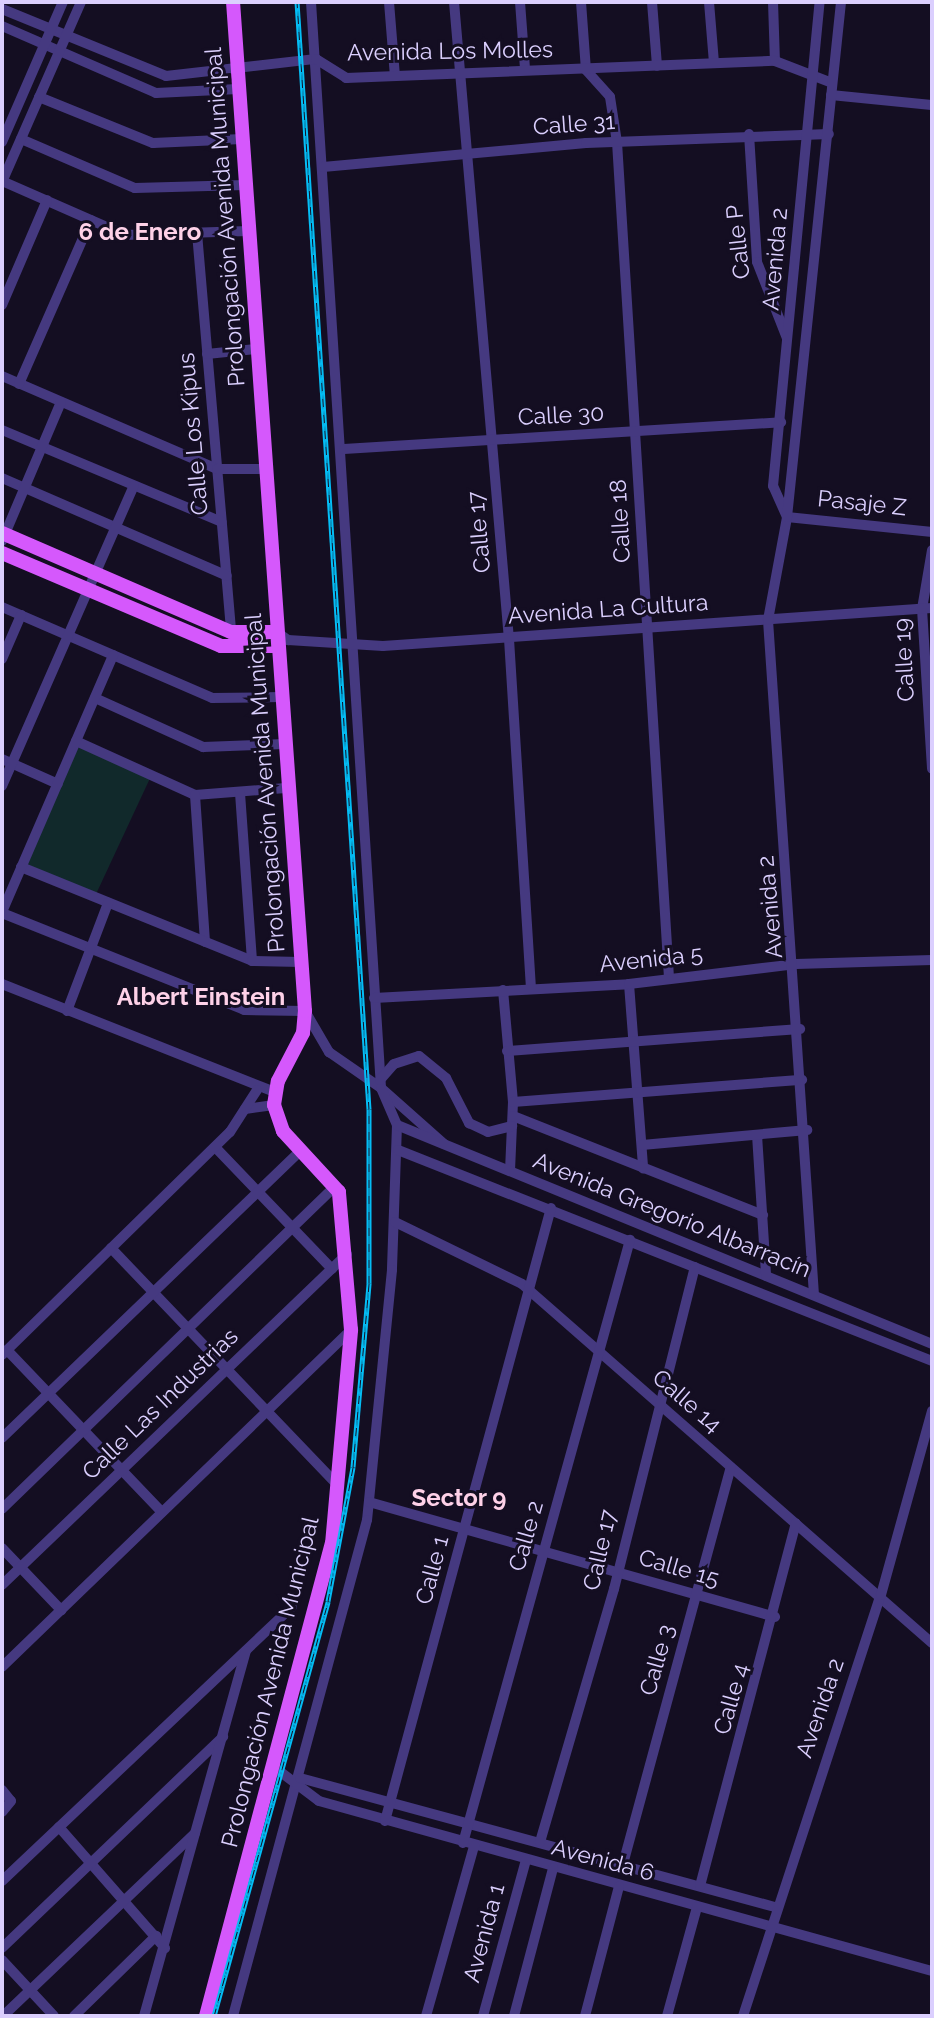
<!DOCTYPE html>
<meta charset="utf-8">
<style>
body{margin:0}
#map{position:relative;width:934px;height:2018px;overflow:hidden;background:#140e22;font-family:Raleway,sans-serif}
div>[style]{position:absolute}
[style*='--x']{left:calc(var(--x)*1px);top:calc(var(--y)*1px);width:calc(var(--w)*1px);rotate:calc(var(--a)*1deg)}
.green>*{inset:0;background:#11292b;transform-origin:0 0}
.minor>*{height:10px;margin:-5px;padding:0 5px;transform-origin:5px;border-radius:5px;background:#453980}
.major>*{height:14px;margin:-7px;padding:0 7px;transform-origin:7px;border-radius:7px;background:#d558fc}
.rail>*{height:5px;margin-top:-2.5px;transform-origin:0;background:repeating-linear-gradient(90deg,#140e22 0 8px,#04bdf5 0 16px);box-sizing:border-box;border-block:2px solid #04bdf5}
span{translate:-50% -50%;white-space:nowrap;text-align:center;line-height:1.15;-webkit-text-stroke:6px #140e22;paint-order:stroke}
.street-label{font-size:23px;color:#dbcffe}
.neighbourhood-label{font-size:24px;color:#fed1e8;font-weight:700}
.frame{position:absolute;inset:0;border:4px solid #dbcffe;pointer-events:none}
</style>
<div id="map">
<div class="green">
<div style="left:79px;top:746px;width:78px;height:131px;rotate:25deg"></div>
</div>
<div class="minor">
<div style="--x:311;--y:2;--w:1088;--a:86.31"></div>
<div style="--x:381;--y:1088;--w:84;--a:41.6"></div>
<div style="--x:389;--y:2;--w:74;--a:85.4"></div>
<div style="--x:454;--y:2;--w:639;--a:85.07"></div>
<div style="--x:509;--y:639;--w:350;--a:86.4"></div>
<div style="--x:520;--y:2;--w:66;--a:85.7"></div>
<div style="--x:581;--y:2;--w:68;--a:85.8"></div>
<div style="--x:586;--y:70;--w:36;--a:48"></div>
<div style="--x:610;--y:97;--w:46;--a:81.2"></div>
<div style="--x:617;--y:142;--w:838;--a:86.44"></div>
<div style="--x:652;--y:2;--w:64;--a:85.5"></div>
<div style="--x:709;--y:2;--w:61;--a:85.3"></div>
<div style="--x:773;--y:2;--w:59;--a:88.1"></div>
<div style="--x:2;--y:9;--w:177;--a:22.2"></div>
<div style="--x:166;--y:76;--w:151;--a:-6.5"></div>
<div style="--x:316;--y:59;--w:36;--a:32"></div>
<div style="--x:346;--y:78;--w:429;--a:-2.3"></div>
<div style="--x:775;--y:61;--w:61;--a:21.1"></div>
<div style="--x:2;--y:26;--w:168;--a:23.5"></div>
<div style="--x:156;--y:93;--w:82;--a:-2.8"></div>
<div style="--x:831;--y:95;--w:101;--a:5.7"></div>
<div style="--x:39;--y:97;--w:123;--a:22"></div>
<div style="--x:153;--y:143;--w:89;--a:-2.6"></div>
<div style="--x:749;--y:134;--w:128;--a:86.4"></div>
<div style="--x:757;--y:262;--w:82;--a:68.5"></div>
<div style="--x:21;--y:139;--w:124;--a:23.3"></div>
<div style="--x:135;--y:188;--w:110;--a:-1.6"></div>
<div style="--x:2;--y:142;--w:153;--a:-66.5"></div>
<div style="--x:323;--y:167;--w:264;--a:-5.2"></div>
<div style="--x:586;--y:143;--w:243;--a:-2.1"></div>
<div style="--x:2;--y:181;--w:134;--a:23.7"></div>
<div style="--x:125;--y:235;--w:123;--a:-1.9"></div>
<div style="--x:2;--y:182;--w:197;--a:-66.3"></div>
<div style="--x:197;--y:233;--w:400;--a:85.1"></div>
<div style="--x:2;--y:305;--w:114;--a:-66.8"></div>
<div style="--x:207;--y:354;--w:49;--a:-5.8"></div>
<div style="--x:2;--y:376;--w:234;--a:23.4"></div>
<div style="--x:217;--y:469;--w:48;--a:0"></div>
<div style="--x:19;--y:384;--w:179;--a:-66.3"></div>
<div style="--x:2;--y:430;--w:238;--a:22.7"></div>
<div style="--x:344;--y:449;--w:438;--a:-3.5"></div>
<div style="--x:2;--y:478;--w:245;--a:23.5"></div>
<div style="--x:787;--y:517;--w:34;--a:-114"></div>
<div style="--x:773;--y:486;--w:486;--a:-84.5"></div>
<div style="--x:787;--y:517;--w:146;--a:5.9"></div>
<div style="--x:2;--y:541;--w:151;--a:-67"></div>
<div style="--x:932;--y:550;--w:60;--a:99.6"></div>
<div style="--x:922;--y:609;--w:160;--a:86.4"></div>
<div style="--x:2;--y:607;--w:229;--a:23.4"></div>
<div style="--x:212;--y:698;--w:69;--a:-0.8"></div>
<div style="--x:277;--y:632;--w:14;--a:36"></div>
<div style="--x:288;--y:640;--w:95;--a:3.6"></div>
<div style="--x:383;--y:646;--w:550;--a:-3.96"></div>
<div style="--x:2;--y:659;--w:48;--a:-66.6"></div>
<div style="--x:95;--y:698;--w:119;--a:24.4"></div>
<div style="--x:203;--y:747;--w:81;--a:-2.1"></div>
<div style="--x:76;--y:741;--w:131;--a:24.4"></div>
<div style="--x:195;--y:795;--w:91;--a:-4.4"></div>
<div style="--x:2;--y:759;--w:61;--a:24.1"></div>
<div style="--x:2;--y:786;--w:328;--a:-66.3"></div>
<div style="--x:240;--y:793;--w:168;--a:85.9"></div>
<div style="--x:195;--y:795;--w:147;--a:86.1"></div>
<div style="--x:21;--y:867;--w:249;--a:22.1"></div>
<div style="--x:252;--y:961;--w:49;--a:1.2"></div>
<div style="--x:2;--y:912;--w:280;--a:-66.6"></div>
<div style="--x:2;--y:913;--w:261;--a:21.8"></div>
<div style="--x:244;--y:1010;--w:61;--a:0.9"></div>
<div style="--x:305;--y:1011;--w:48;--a:59.7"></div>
<div style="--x:329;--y:1052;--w:63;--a:34.7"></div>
<div style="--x:381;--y:1088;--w:40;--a:66.6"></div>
<div style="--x:397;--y:1125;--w:145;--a:92"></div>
<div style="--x:392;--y:1270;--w:251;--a:95.7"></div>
<div style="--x:367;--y:1520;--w:514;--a:105.12"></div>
<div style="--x:2;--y:984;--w:294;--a:21.6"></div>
<div style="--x:629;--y:984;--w:185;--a:85.6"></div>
<div style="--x:503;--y:990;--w:112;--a:84.9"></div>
<div style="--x:513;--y:1102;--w:69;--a:92.5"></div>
<div style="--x:374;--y:998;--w:255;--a:-3.1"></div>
<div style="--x:629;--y:984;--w:168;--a:-6.8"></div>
<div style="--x:796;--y:964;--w:136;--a:-1.7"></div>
<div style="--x:67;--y:1011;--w:116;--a:-69.2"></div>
<div style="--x:507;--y:1051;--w:294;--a:-4.3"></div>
<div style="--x:380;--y:1080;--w:21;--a:-49"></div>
<div style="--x:394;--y:1064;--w:26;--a:-18"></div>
<div style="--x:419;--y:1056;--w:35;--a:39"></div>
<div style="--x:446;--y:1078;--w:51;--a:62.9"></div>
<div style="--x:469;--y:1123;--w:21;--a:25"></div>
<div style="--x:488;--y:1132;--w:25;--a:-14"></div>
<div style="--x:513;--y:1102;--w:290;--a:-4.4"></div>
<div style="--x:245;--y:1109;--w:29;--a:-8"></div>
<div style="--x:513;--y:1116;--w:269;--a:21.6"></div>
<div style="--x:397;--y:1125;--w:578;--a:22.26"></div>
<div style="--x:757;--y:1135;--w:141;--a:86.3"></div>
<div style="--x:642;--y:1145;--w:166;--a:-5.2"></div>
<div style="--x:215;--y:1147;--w:169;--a:46.2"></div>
<div style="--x:398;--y:1150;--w:574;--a:21.56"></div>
<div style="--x:395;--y:1222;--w:141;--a:26"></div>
<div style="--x:522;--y:1284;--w:545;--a:41.21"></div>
<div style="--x:111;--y:1248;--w:330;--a:46.3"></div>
<div style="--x:814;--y:1295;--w:677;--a:-93.9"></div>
<div style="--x:768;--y:620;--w:105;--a:-79.5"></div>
<div style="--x:787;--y:517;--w:518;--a:-84.01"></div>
<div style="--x:7;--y:1350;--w:224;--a:46.3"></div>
<div style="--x:2;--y:1355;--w:319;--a:-44.4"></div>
<div style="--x:230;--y:1132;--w:50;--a:-57.3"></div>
<div style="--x:2;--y:1438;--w:414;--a:-43.9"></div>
<div style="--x:369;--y:1502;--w:422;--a:15.8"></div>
<div style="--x:2;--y:1509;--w:464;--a:-44.1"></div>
<div style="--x:2;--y:1548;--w:86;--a:46.4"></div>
<div style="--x:2;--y:1585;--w:478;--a:-43.8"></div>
<div style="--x:2;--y:1667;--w:485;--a:-44"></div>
<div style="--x:274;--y:1767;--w:56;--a:37.1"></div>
<div style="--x:319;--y:1801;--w:636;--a:15.5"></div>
<div style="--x:300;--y:1778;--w:491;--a:15.2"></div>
<div style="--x:2;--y:1790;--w:14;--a:51"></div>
<div style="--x:11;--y:1801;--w:14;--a:129"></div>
<div style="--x:385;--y:1821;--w:635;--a:-74.85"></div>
<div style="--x:59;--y:1827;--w:161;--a:48.8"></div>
<div style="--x:540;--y:1842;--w:264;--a:-73.7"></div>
<div style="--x:614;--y:1589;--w:332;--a:-75.9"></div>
<div style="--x:463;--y:1843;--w:626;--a:-74.52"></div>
<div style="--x:623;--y:1864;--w:411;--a:-74.8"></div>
<div style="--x:2;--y:1881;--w:399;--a:-43.4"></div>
<div style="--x:700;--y:1886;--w:375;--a:-75.2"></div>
<div style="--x:2;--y:1948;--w:306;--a:-43.7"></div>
<div style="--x:2;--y:1960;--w:76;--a:47.1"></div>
<div style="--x:3;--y:2016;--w:265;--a:-43.6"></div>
<div style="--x:74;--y:2016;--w:115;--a:-44.3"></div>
<div style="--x:144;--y:2016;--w:379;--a:-74.4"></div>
<div style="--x:426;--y:2016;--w:177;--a:-74.2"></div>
<div style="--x:483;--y:2016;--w:162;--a:-74.6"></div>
<div style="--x:514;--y:2016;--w:153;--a:-75.2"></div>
<div style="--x:585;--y:2016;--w:134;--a:-75.3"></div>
<div style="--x:667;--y:2016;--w:113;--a:-74.6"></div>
<div style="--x:743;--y:2016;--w:443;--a:-71.9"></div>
<div style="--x:881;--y:1595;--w:191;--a:-74.5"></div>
</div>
<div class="major">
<div style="--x:2;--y:533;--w:249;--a:23.4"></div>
<div style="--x:231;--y:632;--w:46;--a:0"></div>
<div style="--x:2;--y:553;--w:238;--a:23"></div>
<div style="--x:221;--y:646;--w:57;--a:0"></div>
<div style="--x:206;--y:2016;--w:489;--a:-75.1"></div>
<div style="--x:332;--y:1544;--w:215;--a:-84.9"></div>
<div style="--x:351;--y:1330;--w:139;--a:-95"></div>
<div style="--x:339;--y:1192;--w:83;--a:-132.6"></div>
<div style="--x:283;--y:1131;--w:28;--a:-109"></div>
<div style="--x:274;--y:1105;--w:24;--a:-81"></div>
<div style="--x:278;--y:1081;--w:54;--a:-62.5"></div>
<div style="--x:303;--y:1033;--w:22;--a:-85"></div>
<div style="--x:305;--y:1011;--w:1012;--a:-94.08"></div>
</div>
<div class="rail">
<div style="--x:214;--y:2016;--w:430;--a:-74.6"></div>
<div style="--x:328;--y:1601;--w:136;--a:-79.4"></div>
<div style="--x:353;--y:1467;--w:185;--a:-85"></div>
<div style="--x:369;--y:1283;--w:174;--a:-90"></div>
<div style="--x:369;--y:1109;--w:1109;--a:-93.72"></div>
</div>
<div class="street-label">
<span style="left:450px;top:51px;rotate:-1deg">Avenida Los Molles</span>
<span style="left:574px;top:124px;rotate:-4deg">Calle 31</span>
<span style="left:225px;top:217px;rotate:-94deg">Prolongación Avenida Municipal</span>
<span style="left:738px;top:242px;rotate:-96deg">Calle P</span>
<span style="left:775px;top:259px;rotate:-85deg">Avenida 2</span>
<span style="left:561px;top:415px;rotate:-3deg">Calle 30</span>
<span style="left:193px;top:434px;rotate:-95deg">Calle Los Kipus</span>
<span style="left:862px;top:503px;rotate:6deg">Pasaje Z</span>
<span style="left:620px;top:521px;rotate:-93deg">Calle 18</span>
<span style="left:479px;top:532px;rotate:-95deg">Calle 17</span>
<span style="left:608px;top:609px;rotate:-4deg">Avenida La Cultura</span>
<span style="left:904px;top:660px;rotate:-93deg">Calle 19</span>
<span style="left:265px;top:783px;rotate:-94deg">Prolongación Avenida Municipal</span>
<span style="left:770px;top:907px;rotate:-95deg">Avenida 2</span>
<span style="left:651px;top:959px;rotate:-6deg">Avenida 5</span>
<span style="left:672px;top:1215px;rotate:22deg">Avenida Gregorio Albarracín</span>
<span style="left:687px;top:1401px;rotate:41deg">Calle 14</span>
<span style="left:160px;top:1404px;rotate:-44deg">Calle Las Industrias</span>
<span style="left:526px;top:1536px;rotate:-74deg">Calle 2</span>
<span style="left:600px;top:1550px;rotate:-77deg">Calle 17</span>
<span style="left:679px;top:1568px;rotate:16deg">Calle 15</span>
<span style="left:432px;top:1570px;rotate:-75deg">Calle 1</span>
<span style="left:657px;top:1660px;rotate:-74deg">Calle 3</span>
<span style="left:270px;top:1682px;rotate:-76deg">Prolongación Avenida Municipal</span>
<span style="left:731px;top:1699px;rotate:-74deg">Calle 4</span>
<span style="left:820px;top:1708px;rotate:-71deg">Avenida 2</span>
<span style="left:603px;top:1860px;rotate:15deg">Avenida 6</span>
<span style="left:484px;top:1933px;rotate:-75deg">Avenida 1</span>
</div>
<div class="neighbourhood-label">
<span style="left:140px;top:232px">6 de Enero</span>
<span style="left:201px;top:997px">Albert Einstein</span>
<span style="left:459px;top:1498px">Sector 9</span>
</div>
<div class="frame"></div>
</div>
